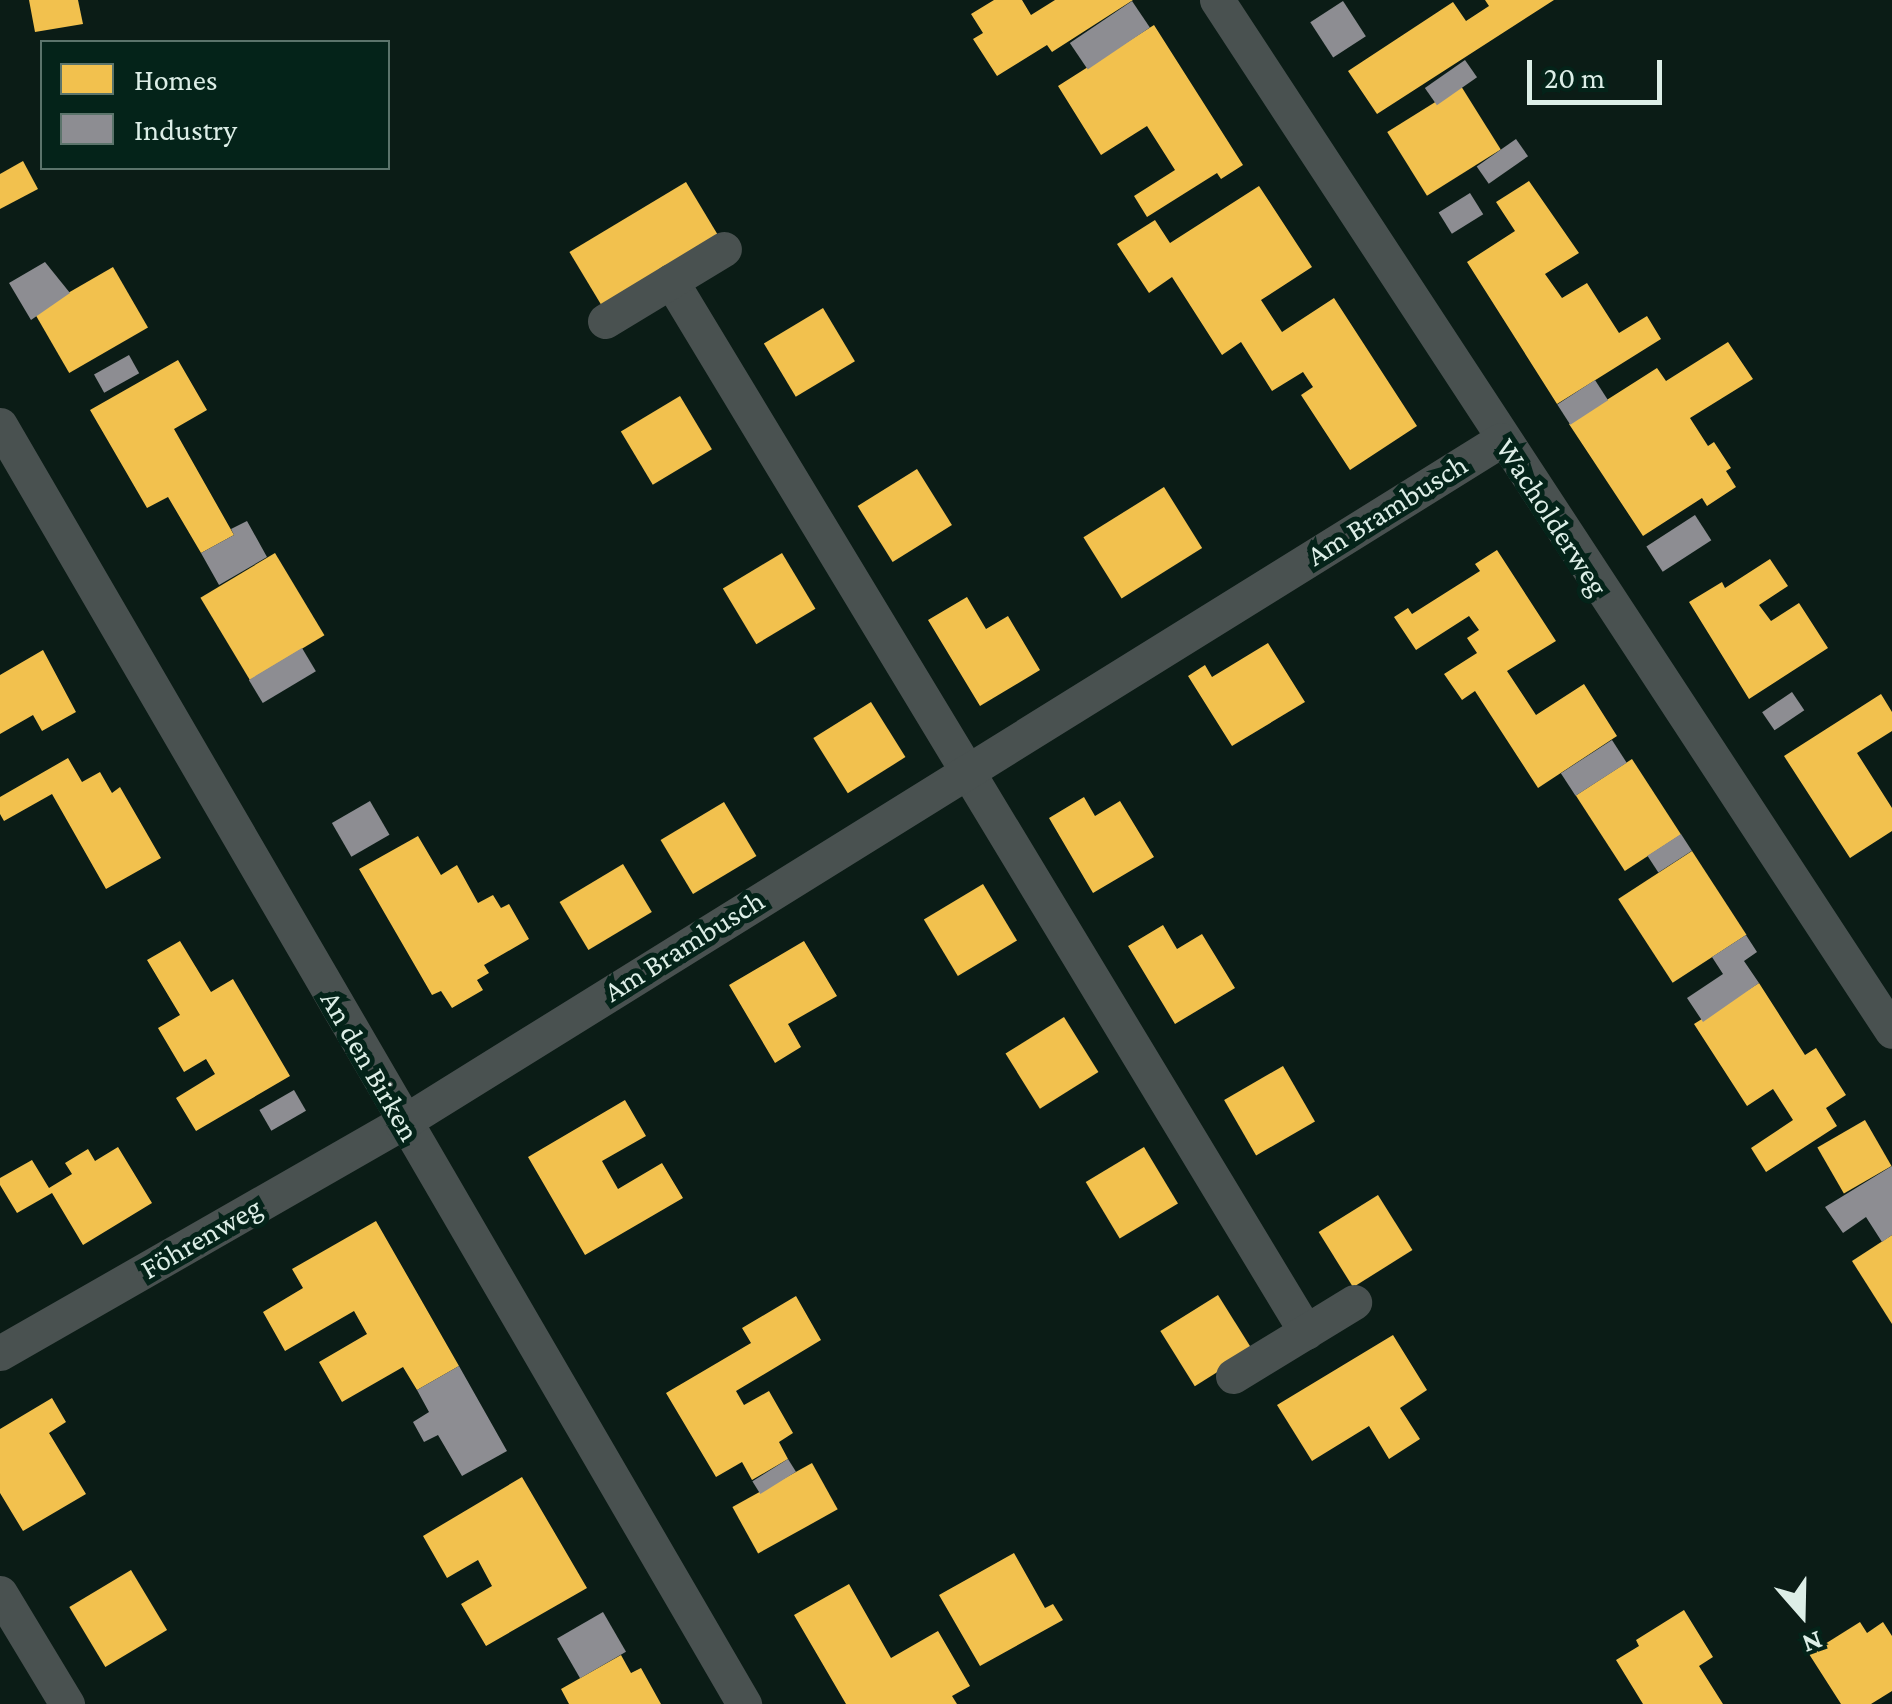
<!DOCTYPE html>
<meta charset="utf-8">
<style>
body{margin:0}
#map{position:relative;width:1892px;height:1704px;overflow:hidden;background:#0b1c16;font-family:"Crimson Pro",serif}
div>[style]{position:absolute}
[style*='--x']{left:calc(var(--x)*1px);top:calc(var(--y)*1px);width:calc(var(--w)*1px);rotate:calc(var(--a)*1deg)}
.homes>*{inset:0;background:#f2c14e;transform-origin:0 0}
.industry>*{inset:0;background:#8d8d92;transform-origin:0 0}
.street>*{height:35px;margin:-17.5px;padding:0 17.5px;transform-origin:17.5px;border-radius:17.5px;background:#495150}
span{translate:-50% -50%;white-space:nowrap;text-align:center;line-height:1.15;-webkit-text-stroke:10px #042319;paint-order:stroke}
.street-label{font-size:30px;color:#ddeee7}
.legend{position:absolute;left:40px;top:40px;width:350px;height:130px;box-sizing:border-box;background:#042319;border:2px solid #5b746b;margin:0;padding:12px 18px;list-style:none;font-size:30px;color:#ddeee7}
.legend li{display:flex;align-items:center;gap:20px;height:50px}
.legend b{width:50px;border:2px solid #5b746b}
.north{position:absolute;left:1752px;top:1564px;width:100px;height:100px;-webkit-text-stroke:8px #042319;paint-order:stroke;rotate:160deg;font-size:28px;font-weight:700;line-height:40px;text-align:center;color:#ddeee7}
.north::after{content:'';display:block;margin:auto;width:35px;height:45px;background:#ddeee7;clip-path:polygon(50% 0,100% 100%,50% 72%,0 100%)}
.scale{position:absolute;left:1527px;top:60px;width:135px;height:45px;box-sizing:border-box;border:5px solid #ddeee7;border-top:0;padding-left:12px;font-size:30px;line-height:35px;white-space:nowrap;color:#ddeee7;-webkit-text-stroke:8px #042319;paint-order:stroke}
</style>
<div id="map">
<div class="homes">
<div style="clip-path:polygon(29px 0,78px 0,83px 24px,35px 32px)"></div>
<div style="clip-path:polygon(994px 0,1022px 0,1031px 15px,1055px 0,1133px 0,1052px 52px,1047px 45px,997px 76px,973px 39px,983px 33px,971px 14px)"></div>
<div style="clip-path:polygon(1485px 0,1554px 0,1377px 114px,1348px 71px,1453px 2px,1466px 21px,1489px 6px)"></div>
<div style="clip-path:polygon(1154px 25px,1243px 165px,1221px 179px,1217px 173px,1147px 217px,1134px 196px,1175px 170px,1147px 126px,1101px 155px,1058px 86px)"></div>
<div style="left:1461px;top:86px;width:75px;height:87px;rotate:58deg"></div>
<div style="clip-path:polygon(23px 161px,38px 189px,0 209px,0 174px)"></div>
<div style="clip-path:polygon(1529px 181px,1579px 253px,1545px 274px,1562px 298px,1587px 283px,1619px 333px,1647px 316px,1661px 339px,1557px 404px,1467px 262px,1515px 231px,1496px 202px)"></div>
<div style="left:686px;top:182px;width:66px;height:136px;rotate:59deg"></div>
<div style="clip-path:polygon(1259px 186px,1312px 267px,1261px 300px,1282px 332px,1334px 298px,1417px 426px,1350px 470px,1301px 395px,1313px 387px,1303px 372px,1272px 391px,1241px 342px,1222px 355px,1172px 277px,1149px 293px,1117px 244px,1155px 220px,1170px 243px)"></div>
<div style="left:113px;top:267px;width:70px;height:91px;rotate:60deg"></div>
<div style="left:823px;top:308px;width:62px;height:69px;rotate:59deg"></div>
<div style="clip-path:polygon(1728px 342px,1753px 379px,1690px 418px,1708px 446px,1714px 442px,1731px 468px,1726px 471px,1736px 487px,1707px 506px,1702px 498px,1643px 536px,1569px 424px,1657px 368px,1666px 381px)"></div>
<div style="clip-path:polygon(178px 360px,207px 410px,174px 429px,234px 535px,201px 553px,168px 497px,147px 508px,90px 410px)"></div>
<div style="left:680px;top:396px;width:62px;height:69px;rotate:59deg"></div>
<div style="left:917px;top:469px;width:66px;height:70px;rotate:58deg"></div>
<div style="left:1164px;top:487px;width:72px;height:95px;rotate:58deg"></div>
<div style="clip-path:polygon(1497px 550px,1556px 641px,1507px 671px,1536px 715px,1584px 684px,1617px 736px,1538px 788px,1475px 691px,1462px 700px,1444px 674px,1477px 653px,1467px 638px,1479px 630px,1469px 616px,1416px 650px,1394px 617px,1408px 608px,1412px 614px,1480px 571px,1475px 564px)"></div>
<div style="left:275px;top:553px;width:96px;height:87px;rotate:59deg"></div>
<div style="left:782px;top:553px;width:65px;height:69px;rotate:59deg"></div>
<div style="clip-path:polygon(1770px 559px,1788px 586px,1759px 605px,1771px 621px,1799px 603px,1828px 648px,1749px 699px,1689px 602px,1722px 582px,1725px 588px)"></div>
<div style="clip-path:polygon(967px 597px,986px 629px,1008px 616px,1040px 670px,980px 706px,928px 620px)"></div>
<div style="clip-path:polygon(1268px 643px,1305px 702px,1232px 746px,1188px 676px,1205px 665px,1212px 677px)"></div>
<div style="clip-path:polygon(43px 650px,76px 712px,42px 731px,33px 715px,0 734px,0 675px)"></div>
<div style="clip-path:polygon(1881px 694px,1892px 712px,1892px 731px,1857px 753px,1892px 808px,1892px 831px,1850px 858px,1784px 756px)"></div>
<div style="left:871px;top:702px;width:65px;height:68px;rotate:58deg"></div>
<div style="clip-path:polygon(68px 758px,82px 782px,100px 772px,112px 793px,120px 787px,161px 858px,106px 889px,52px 794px,4px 821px,0 814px,0 797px)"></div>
<div style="left:1632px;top:759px;width:90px;height:67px;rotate:57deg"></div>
<div style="clip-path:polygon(1084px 797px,1095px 816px,1120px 801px,1154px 857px,1093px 893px,1049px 818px)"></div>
<div style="left:724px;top:802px;width:63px;height:74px;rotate:59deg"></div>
<div style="clip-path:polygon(418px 836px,441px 875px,457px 865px,478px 903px,493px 895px,501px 908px,509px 904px,529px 939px,484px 965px,489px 973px,477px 980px,483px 990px,452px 1008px,441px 991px,432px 995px,359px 869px)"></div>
<div style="left:1692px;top:851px;width:100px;height:88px;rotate:57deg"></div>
<div style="left:623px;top:864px;width:56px;height:74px;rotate:59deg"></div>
<div style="left:983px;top:884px;width:66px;height:69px;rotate:59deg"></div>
<div style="clip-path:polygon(1163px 925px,1177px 949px,1202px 934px,1235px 988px,1175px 1024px,1128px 946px)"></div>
<div style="clip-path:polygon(180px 941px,211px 992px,233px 979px,290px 1076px,196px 1131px,176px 1098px,215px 1074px,206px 1059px,184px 1072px,158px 1028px,180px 1015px,147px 960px)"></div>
<div style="clip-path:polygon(804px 941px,837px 996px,788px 1024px,801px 1047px,775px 1063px,729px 985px)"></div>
<div style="clip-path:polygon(1759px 983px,1805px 1055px,1816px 1048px,1846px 1095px,1826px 1108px,1837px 1126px,1766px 1172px,1751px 1148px,1793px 1120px,1773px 1089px,1747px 1106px,1694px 1024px)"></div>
<div style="left:1064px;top:1017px;width:65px;height:69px;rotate:58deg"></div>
<div style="left:1283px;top:1066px;width:64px;height:68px;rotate:60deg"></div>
<div style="clip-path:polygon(625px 1100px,646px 1136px,602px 1161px,618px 1189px,662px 1163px,683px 1198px,585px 1255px,528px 1157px)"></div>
<div style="left:1865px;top:1120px;width:53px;height:55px;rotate:60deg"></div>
<div style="clip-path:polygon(118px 1147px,152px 1203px,83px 1245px,52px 1193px,17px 1213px,0 1185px,0 1178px,32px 1160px,49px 1188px,72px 1174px,65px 1163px,88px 1149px,95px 1161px)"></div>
<div style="left:1144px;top:1147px;width:66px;height:68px;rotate:59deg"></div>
<div style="left:1378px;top:1195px;width:65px;height:70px;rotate:58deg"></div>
<div style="clip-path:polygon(376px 1221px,459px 1366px,417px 1390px,403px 1367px,342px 1402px,319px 1362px,367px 1334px,354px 1311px,285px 1351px,263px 1312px,303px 1288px,292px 1269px)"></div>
<div style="clip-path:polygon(1892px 1235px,1892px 1324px,1852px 1261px)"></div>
<div style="left:1218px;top:1295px;width:65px;height:68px;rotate:58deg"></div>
<div style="clip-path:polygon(796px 1296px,821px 1340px,736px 1391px,744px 1405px,769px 1391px,793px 1433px,779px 1442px,788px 1459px,752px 1480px,742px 1462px,716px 1477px,666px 1393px,751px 1343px,742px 1328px)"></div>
<div style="clip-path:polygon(1393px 1335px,1427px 1390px,1400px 1408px,1420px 1439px,1389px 1459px,1369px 1426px,1312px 1461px,1277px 1405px)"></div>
<div style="clip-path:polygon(52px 1398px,66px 1422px,49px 1433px,86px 1494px,23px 1531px,0 1493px,0 1429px)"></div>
<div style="left:812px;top:1463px;width:53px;height:91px;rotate:61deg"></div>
<div style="clip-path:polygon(522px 1477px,587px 1588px,486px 1646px,461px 1604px,492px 1586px,478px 1560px,447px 1578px,423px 1536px)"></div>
<div style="clip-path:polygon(1014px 1553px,1045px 1608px,1053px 1604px,1063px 1620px,980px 1666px,939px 1595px)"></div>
<div style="left:131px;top:1570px;width:70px;height:72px;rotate:59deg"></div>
<div style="clip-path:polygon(849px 1584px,891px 1658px,938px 1631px,970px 1686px,952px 1696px,957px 1704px,846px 1704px,794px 1615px)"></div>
<div style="clip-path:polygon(1684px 1610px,1713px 1657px,1699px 1666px,1723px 1704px,1643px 1704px,1616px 1660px,1639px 1646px,1636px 1640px)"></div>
<div style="clip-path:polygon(1860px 1622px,1867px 1633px,1883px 1622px,1892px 1636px,1892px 1691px,1871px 1704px,1841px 1704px,1809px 1654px)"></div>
<div style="clip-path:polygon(621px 1655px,631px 1673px,641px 1668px,661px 1704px,569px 1704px,561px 1689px)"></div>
</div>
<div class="industry">
<div style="left:1132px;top:1px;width:32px;height:75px;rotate:56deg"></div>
<div style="left:1343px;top:1px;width:42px;height:39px;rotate:57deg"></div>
<div style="left:1465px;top:60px;width:21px;height:49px;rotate:55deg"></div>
<div style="left:1516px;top:139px;width:21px;height:48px;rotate:55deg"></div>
<div style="left:1470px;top:193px;width:25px;height:37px;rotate:58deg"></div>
<div style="clip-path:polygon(45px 262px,70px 293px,31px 320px,9px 283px)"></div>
<div style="left:129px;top:355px;width:21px;height:40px;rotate:61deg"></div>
<div style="left:1595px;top:380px;width:24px;height:45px;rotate:57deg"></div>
<div style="left:1695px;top:515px;width:30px;height:58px;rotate:57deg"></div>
<div style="clip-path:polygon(247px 521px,267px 557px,219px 585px,201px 553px,234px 535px,231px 529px)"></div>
<div style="left:302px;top:648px;width:27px;height:62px;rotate:59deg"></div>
<div style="left:1792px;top:692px;width:22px;height:36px;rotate:56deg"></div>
<div style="left:1612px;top:740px;width:27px;height:61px;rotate:57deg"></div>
<div style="left:370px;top:801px;width:39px;height:44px;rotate:60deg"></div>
<div style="left:1681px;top:834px;width:20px;height:40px;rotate:57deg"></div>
<div style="clip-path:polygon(1746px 935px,1757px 952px,1744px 961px,1759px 983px,1703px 1022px,1687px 998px,1723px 974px,1712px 957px)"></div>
<div style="left:294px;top:1090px;width:24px;height:40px;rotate:60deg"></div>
<div style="clip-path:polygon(1892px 1166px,1892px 1235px,1882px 1242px,1866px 1217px,1843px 1233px,1825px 1207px)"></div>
<div style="clip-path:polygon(459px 1366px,507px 1451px,462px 1476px,438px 1435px,424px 1442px,413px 1422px,429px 1412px,417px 1390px)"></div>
<div style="left:788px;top:1459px;width:15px;height:42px;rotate:58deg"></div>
<div style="left:603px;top:1612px;width:46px;height:53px;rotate:60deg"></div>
</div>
<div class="street">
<div style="--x:1217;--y:0;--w:1232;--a:56.79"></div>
<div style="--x:671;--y:281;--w:1228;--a:58.86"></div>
<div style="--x:605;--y:321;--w:139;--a:-31.2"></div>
<div style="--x:0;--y:425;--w:1480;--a:59.81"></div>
<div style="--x:0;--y:1353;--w:463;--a:-29.8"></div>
<div style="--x:402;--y:1123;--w:1294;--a:-31.86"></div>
<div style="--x:1233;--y:1376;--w:142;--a:-31.4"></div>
<div style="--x:0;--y:1593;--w:130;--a:58.9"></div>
</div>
<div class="street-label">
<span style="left:1387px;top:510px;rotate:-32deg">Am Brambusch</span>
<span style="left:1552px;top:517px;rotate:57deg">Wacholderweg</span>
<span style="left:684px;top:946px;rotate:-32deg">Am Brambusch</span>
<span style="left:370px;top:1066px;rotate:60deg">An den Birken</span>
<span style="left:201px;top:1238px;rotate:-30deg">Föhrenweg</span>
</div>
<ul class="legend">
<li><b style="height:28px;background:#f2c14e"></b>Homes</li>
<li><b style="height:28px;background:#8d8d92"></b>Industry</li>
</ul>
<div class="north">N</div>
<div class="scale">20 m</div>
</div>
